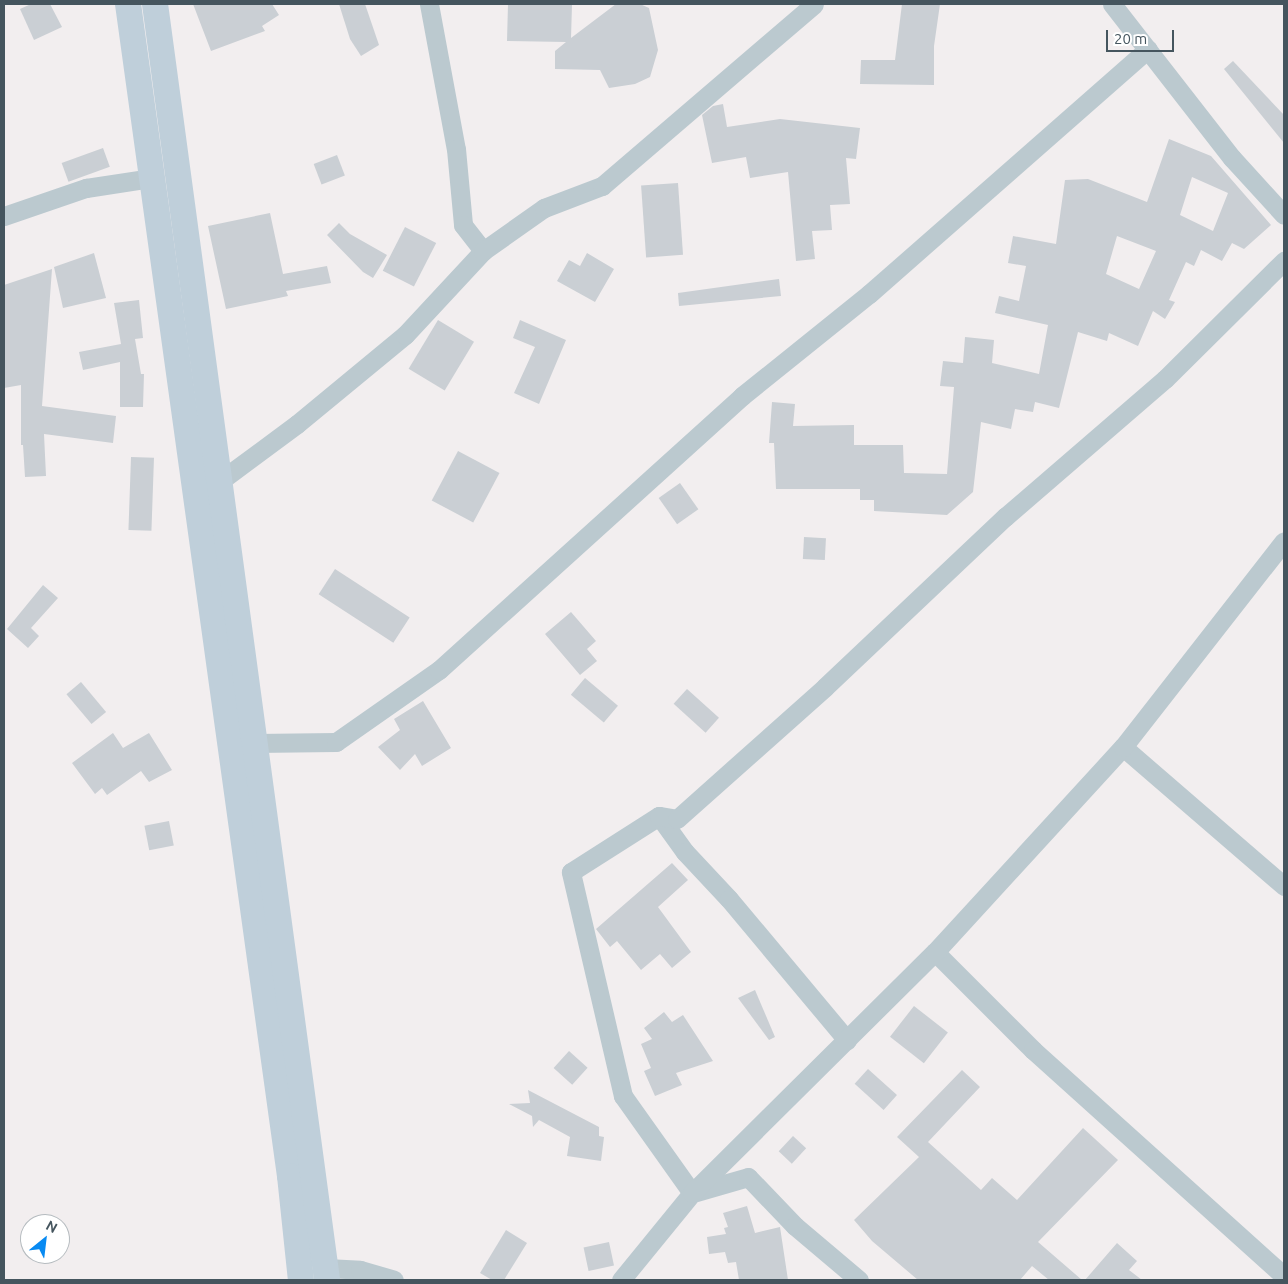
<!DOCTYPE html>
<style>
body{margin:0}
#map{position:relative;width:1288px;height:1284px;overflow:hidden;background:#f2eeef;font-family:Ubuntu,sans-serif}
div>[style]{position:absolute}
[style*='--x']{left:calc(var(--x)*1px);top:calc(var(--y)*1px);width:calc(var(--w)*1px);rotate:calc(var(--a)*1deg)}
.building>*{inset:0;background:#cacfd4;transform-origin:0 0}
.minor>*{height:19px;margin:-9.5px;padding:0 9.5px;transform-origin:9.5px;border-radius:9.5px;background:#bbc9cf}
.secondary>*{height:26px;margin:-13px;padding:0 13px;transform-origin:13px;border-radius:13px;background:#bfcfda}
span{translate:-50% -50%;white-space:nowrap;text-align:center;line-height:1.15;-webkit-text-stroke:5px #fff;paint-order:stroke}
.frame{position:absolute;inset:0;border:5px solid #45555e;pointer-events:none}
.north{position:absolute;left:20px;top:1214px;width:50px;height:50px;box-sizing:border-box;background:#fff;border:1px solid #b5bbbf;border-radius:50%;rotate:29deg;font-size:14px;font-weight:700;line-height:20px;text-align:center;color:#45555e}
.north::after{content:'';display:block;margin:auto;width:18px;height:22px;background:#088af2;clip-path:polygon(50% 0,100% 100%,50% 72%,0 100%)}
.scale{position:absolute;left:1106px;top:30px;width:68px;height:22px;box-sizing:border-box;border:2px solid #45555e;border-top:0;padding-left:6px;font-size:15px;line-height:18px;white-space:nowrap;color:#45555e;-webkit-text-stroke:4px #fff;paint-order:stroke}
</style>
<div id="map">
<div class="building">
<div style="clip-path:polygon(31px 4px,50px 4px,62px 27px,34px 40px,20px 9px)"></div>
<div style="clip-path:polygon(193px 4px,272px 4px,279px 15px,262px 26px,265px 31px,211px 51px)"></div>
<div style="clip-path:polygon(339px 4px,365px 4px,379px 45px,361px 56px,350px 39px)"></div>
<div style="clip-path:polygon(508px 4px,572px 5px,571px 38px,616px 4px,640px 4px,649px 8px,658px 50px,650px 77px,635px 84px,609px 88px,600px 70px,555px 69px,555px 51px,566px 42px,507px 41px)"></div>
<div style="clip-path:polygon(902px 4px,940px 4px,934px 46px,934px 85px,860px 84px,861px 60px,895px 60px)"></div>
<div style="clip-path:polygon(1233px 61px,1284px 115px,1284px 143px,1224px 69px)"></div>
<div style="clip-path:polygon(723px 104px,727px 127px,780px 119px,860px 128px,856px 159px,846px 158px,850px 204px,830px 205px,832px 230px,812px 231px,815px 259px,796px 261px,788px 172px,750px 178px,746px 157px,712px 163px,702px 115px,713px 106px)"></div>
<div style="clip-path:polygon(evenodd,1169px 139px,1211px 156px,1271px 225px,1244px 249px,1232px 243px,1222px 261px,1201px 250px,1194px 266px,1186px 262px,1169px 300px,1175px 302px,1165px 319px,1153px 311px,1138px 346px,1109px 333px,1107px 341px,1078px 332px,1059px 408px,1035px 402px,1033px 412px,1015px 409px,1011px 429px,981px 422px,973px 492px,947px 515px,874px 511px,874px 500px,860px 500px,860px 489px,776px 489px,774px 443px,769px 443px,772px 402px,795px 404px,793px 426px,854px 425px,854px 445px,903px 445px,904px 473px,947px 474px,954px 387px,940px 386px,943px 361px,963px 363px,965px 337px,994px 340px,992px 363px,1039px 374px,1048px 325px,995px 313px,999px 296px,1019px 301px,1026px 266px,1008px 263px,1013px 236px,1056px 244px,1065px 180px,1088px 179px,1147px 202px,1169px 139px,1192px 177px,1228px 193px,1213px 231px,1180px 215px,1192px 177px,1169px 139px,1117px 236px,1156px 251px,1139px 289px,1106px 274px,1117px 236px)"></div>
<div style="left:103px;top:148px;width:20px;height:44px;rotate:70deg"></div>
<div style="left:337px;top:155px;width:22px;height:25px;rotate:69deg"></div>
<div style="left:678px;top:183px;width:72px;height:37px;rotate:86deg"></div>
<div style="clip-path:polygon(270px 213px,283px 274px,327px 266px,331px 283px,286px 291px,288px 296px,226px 309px,208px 226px)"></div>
<div style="clip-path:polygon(339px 223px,350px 234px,387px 255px,373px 278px,363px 272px,327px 235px)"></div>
<div style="left:405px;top:227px;width:35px;height:49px;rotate:27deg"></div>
<div style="clip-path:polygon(94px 253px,106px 298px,63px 308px,54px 267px)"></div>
<div style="clip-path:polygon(587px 253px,614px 269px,595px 302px,557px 281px,569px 260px,580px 266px)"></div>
<div style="clip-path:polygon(52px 269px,42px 406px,116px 416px,113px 443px,44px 434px,46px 476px,25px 477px,23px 445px,21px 445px,21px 385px,4px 388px,4px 285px)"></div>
<div style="clip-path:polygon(779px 279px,781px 296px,679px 306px,678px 293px)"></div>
<div style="clip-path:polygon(139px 300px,143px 338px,135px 339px,141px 374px,144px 374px,143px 407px,120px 407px,120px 362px,83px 370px,79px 352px,121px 344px,114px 303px)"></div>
<div style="left:438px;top:320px;width:42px;height:57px;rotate:31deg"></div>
<div style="clip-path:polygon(520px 320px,566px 340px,539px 404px,514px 393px,535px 347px,513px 338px)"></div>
<div style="left:458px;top:451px;width:47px;height:56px;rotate:28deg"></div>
<div style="left:131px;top:457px;width:23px;height:73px;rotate:2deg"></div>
<div style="left:680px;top:483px;width:32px;height:26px;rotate:55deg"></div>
<div style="left:804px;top:537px;width:22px;height:22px;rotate:3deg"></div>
<div style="left:335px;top:569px;width:89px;height:30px;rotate:33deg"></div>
<div style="clip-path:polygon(43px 585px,58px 598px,31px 628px,39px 636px,28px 648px,7px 629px)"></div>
<div style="clip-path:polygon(571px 612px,596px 641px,587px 649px,597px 661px,580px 675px,545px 634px)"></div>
<div style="left:585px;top:678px;width:43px;height:22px;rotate:40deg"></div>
<div style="left:81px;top:682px;width:39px;height:19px;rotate:50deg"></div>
<div style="left:687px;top:689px;width:43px;height:20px;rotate:42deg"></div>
<div style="clip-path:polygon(423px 701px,451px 748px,422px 766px,415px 754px,400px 770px,378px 747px,400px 730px,394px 719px)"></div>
<div style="clip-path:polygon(113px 733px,123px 748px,149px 733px,172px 770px,149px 782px,141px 771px,107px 795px,102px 788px,95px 794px,72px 763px)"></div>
<div style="left:169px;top:821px;width:25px;height:25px;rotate:79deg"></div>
<div style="clip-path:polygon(672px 863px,688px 880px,658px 907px,691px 952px,672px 968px,660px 954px,641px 970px,617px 941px,610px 947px,596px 929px)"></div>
<div style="clip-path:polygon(755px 990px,775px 1037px,769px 1040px,738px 998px)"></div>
<div style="left:914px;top:1006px;width:43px;height:39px;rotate:38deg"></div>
<div style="clip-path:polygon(664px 1012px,672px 1022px,683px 1015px,713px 1061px,676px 1073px,682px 1085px,655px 1096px,644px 1071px,651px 1068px,641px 1044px,652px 1039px,644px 1028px)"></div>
<div style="left:569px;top:1051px;width:25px;height:23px;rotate:42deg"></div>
<div style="left:868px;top:1069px;width:39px;height:20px;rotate:42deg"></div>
<div style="clip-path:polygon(962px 1070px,980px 1087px,928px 1142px,981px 1190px,992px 1178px,1017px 1200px,1083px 1128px,1118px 1160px,1038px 1242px,1082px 1280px,1049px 1280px,1032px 1266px,1020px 1280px,918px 1280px,872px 1241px,854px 1220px,919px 1157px,897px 1137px)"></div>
<div style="clip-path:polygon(528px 1090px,599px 1127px,599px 1136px,604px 1137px,601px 1161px,567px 1156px,570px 1137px,539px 1120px,533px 1127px,532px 1116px,509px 1104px,530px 1103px)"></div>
<div style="left:793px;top:1136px;width:18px;height:21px;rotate:43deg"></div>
<div style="clip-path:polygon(747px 1206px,755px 1233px,780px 1227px,788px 1280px,739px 1280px,736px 1262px,728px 1263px,725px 1252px,709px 1254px,707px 1237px,726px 1234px,724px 1228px,728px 1227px,723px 1213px)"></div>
<div style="clip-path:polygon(506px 1230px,527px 1243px,504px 1280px,492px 1280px,480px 1273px)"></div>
<div style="left:609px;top:1242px;width:24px;height:26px;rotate:78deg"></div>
<div style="clip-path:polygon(1117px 1243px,1137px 1261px,1129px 1270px,1142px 1280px,1085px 1280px)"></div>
</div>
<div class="minor">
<div style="--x:429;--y:4;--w:147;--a:79.5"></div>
<div style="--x:456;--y:149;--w:76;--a:84.7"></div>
<div style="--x:463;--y:225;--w:33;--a:52"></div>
<div style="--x:1112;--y:4;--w:195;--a:52.1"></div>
<div style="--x:1232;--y:158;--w:77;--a:47.6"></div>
<div style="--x:4;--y:216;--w:87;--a:-18.9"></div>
<div style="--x:86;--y:188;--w:67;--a:-8.6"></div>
<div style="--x:220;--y:481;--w:96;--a:-36.5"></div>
<div style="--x:297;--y:424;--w:140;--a:-39.5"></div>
<div style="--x:405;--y:335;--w:115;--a:-47.1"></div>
<div style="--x:483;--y:251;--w:75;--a:-35.2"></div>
<div style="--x:544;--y:208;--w:62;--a:-20.8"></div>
<div style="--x:602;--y:186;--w:279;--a:-40.6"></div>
<div style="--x:255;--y:743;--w:81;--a:-0.7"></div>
<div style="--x:336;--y:742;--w:126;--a:-35"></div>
<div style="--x:439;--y:670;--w:409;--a:-42.1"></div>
<div style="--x:742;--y:396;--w:163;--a:-38.8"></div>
<div style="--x:869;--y:294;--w:371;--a:-41.3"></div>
<div style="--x:1123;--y:747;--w:213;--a:40.8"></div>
<div style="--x:659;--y:816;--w:44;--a:54.2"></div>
<div style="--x:685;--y:852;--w:64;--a:46.9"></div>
<div style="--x:729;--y:899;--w:184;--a:50.1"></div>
<div style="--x:935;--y:952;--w:139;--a:45"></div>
<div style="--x:1033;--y:1050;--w:338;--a:42"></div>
<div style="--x:696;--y:1192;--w:54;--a:-16.1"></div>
<div style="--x:748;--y:1177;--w:68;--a:46.2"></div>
<div style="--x:795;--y:1226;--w:84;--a:40.2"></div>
<div style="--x:692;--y:1193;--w:119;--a:-125.4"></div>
<div style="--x:623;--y:1096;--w:230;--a:-103.1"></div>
<div style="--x:571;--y:872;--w:104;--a:-32.5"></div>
<div style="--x:659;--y:816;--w:18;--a:9"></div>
<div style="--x:677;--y:819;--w:198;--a:-41.7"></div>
<div style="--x:825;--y:687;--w:248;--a:-43.4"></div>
<div style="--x:1005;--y:517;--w:211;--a:-40.8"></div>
<div style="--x:1165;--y:379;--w:168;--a:-44.8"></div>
<div style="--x:326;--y:1268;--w:34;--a:3"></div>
<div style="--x:360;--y:1270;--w:35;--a:16"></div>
<div style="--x:621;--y:1280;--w:112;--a:-50.8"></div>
<div style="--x:692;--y:1193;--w:342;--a:-44.8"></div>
<div style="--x:935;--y:952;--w:278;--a:-47.5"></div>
<div style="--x:1123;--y:747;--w:261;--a:-52"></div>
</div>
<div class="secondary">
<div style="--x:128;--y:4;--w:1183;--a:82.13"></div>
<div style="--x:290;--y:1176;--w:105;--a:84"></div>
<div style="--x:155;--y:4;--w:1288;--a:82.32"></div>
</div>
<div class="frame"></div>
<div class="north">N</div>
<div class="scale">20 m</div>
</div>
